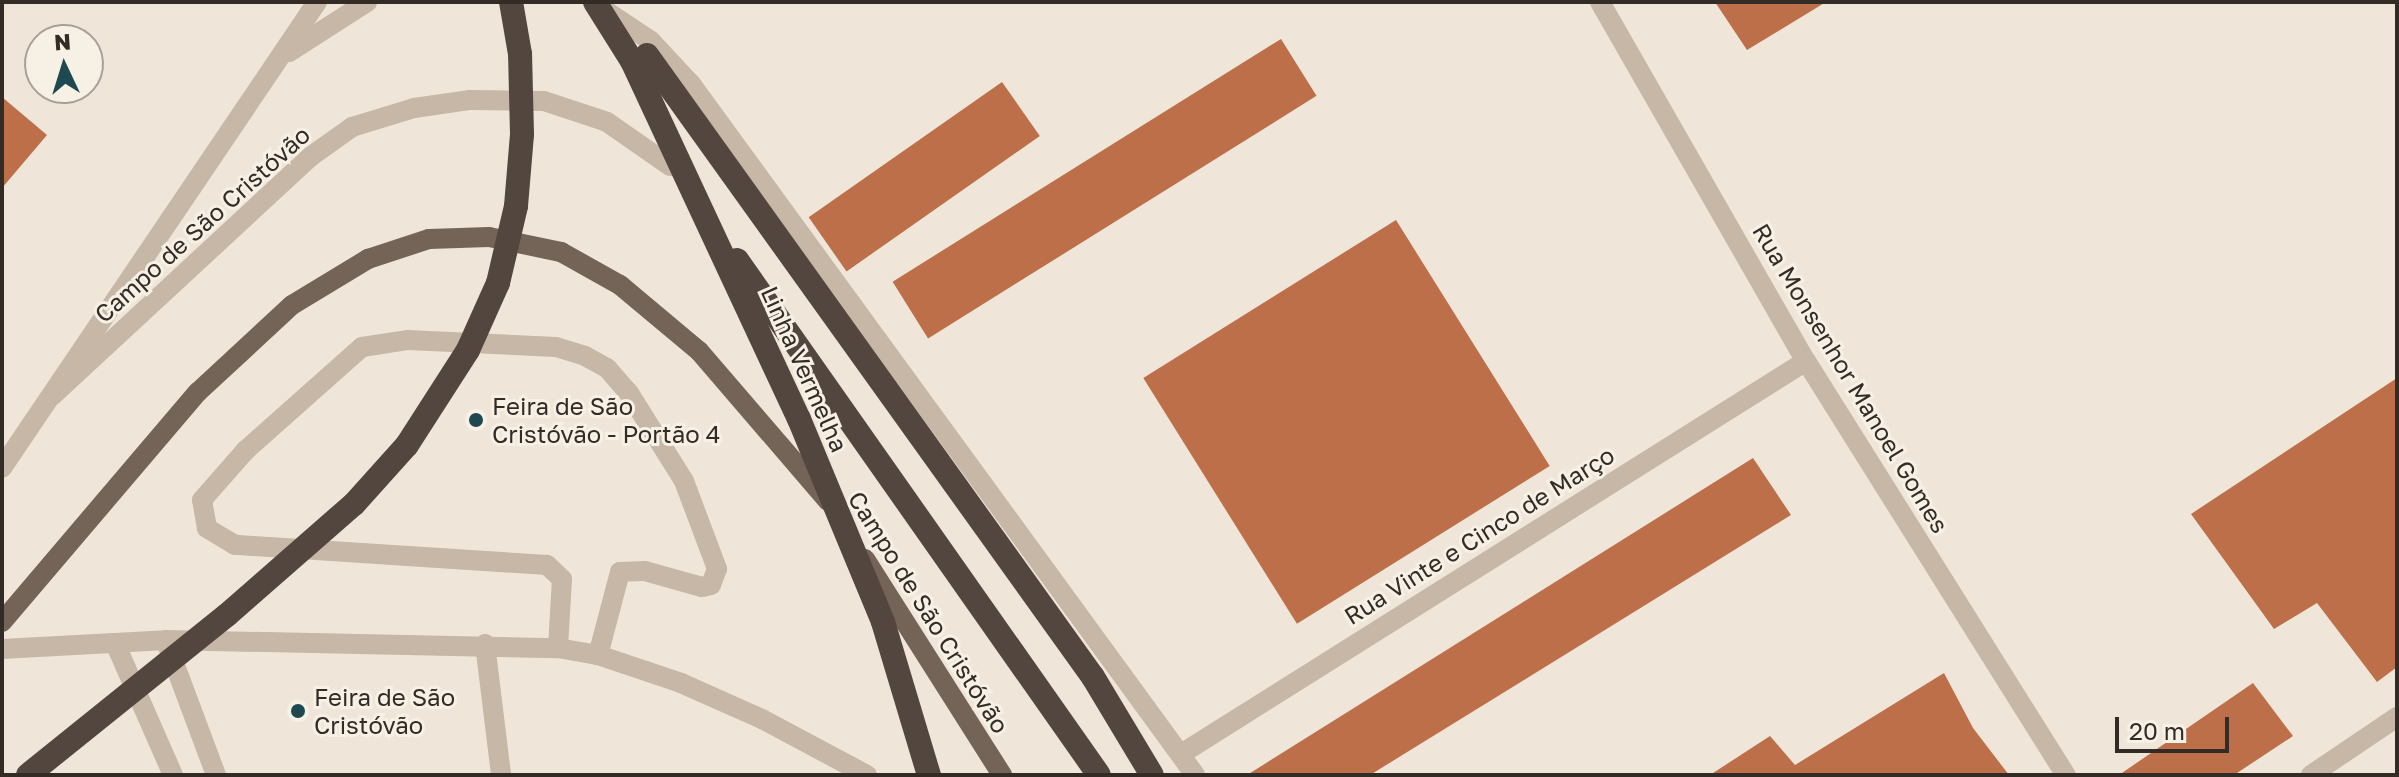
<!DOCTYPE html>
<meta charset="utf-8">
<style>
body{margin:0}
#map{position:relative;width:2399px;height:777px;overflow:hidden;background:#efe6d9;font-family:"Golos Text",sans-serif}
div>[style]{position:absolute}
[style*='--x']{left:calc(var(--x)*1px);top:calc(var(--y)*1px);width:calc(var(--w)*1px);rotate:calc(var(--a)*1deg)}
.building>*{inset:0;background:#bd6f49;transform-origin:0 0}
.service>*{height:20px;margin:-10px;padding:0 10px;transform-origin:10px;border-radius:10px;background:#c6b7a6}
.minor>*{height:20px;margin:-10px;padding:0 10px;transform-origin:10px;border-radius:10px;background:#c6b7a6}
.tertiary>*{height:20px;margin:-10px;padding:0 10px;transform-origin:10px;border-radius:10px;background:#c6b7a6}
.primary>*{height:20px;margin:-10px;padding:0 10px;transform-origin:10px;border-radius:10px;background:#746458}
.motorway>*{height:24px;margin:-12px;padding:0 12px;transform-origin:12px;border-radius:12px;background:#53463e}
.dots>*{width:22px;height:22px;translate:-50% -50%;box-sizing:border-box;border:4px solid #f7f0e5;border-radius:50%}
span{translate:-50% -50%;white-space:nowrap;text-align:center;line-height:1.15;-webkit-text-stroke:6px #f7f0e5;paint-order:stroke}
.street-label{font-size:24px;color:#332b26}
.poi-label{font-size:24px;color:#332b26}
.left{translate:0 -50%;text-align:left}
.frame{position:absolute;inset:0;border:4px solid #332b26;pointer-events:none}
.north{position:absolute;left:24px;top:24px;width:80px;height:80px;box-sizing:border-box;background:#f7f0e5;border:2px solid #a9a199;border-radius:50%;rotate:356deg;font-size:22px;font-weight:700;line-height:32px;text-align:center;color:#332b26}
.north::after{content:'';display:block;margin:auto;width:28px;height:36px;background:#1f4951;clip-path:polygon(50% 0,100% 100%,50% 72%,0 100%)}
.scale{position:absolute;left:2115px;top:717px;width:114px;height:36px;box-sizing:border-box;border:4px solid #332b26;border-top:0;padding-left:10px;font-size:24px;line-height:28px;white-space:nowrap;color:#332b26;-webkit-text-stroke:6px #f7f0e5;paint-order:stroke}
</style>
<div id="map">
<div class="building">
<div style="clip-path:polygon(1715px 2px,1826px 2px,1747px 50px)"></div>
<div style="left:1281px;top:39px;width:67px;height:458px;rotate:58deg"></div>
<div style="left:1002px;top:82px;width:66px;height:236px;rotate:55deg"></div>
<div style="clip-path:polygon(2px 97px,47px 135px,2px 188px)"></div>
<div style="left:1396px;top:220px;width:290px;height:298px;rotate:58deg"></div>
<div style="clip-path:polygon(2397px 378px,2397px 667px,2377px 682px,2317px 603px,2274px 629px,2191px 514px)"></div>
<div style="clip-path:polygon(1753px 458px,1791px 515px,1370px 775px,1247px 775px)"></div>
<div style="clip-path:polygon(1944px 673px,1973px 728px,2009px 775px,1710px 775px,1770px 736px,1795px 765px)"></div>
<div style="clip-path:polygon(2253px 683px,2293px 736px,2234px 775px,2119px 775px)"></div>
</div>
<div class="service">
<div style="--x:115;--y:643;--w:144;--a:66.3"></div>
<div style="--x:167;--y:644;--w:140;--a:69.5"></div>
<div style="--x:485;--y:644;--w:132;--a:83"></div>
<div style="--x:558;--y:648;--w:69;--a:-86.7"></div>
<div style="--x:562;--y:579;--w:21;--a:-137"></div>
<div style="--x:547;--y:565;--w:313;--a:-176.3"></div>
<div style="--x:235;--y:545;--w:33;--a:-149"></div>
<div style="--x:207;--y:528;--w:28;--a:-100"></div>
<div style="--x:202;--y:500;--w:67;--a:-48.7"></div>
<div style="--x:246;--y:450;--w:155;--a:-41.6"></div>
<div style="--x:362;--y:347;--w:47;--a:-8.7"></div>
<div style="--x:408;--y:340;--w:148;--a:2.7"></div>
<div style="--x:556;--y:347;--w:30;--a:17"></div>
<div style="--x:585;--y:356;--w:25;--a:29"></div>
<div style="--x:607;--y:368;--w:33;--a:49"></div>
<div style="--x:629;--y:393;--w:104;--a:58"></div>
<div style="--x:684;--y:481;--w:94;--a:69.4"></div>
<div style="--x:717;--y:569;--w:17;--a:111"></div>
<div style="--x:711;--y:585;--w:9;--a:167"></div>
<div style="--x:702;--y:587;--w:59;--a:-164.3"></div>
<div style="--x:645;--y:571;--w:25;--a:178"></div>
<div style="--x:620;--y:572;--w:86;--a:104.8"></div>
<div style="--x:2;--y:649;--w:164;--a:-3.1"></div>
<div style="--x:166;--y:640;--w:392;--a:1.2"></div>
<div style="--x:558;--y:648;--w:41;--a:9.9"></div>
<div style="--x:598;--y:655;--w:88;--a:18.6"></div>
<div style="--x:681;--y:683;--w:89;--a:24"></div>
<div style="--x:762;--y:719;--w:119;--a:28.1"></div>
</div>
<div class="minor">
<div style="--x:1181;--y:754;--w:738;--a:-32.16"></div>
</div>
<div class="tertiary">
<div style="--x:1600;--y:2;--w:414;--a:60.2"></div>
<div style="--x:1806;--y:361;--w:489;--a:57.9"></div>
<div style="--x:600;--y:7;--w:61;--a:33.7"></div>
<div style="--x:651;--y:41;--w:59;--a:47.1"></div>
<div style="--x:691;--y:84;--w:855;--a:53.89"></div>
<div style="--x:289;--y:52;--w:93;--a:-32.7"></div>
<div style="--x:52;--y:396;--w:352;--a:-42.8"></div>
<div style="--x:310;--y:157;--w:52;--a:-35.5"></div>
<div style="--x:352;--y:127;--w:65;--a:-17"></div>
<div style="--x:414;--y:108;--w:57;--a:-8.1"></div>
<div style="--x:470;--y:100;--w:74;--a:0.8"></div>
<div style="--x:544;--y:101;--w:66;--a:18.4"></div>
<div style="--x:607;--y:122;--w:77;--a:34.9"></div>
<div style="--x:2;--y:468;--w:562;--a:-55.94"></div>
<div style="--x:2311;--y:775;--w:104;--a:-34"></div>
</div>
<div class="primary">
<div style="--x:865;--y:559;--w:256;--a:57.6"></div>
<div style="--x:2;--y:622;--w:302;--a:-49.6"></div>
<div style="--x:198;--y:392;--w:128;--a:-42.8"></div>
<div style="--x:292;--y:305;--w:89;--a:-31.2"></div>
<div style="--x:368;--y:259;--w:64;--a:-18.2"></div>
<div style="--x:429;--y:239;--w:60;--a:-1.9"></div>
<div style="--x:489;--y:237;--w:74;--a:11.8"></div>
<div style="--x:561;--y:252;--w:68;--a:29.2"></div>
<div style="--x:620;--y:285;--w:103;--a:39.9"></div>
<div style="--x:699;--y:351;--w:198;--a:49.3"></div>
</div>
<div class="motorway">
<div style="--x:595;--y:2;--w:70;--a:57.9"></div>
<div style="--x:632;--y:61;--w:395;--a:65"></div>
<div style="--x:799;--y:419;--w:220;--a:67.5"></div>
<div style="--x:883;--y:622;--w:160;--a:73.3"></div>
<div style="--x:647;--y:55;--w:765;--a:54.36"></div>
<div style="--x:1093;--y:677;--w:114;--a:59"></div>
<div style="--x:737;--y:260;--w:629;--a:54.9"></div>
<div style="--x:28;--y:775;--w:255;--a:-38.8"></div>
<div style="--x:227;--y:615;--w:169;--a:-41.2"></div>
<div style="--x:354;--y:504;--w:79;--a:-48.1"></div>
<div style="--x:407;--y:445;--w:113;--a:-57.3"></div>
<div style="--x:468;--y:350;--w:73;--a:-65.9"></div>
<div style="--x:498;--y:283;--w:79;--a:-76.8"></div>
<div style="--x:516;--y:206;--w:72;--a:-85.2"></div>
<div style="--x:522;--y:134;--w:80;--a:-91.4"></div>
<div style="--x:520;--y:54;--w:53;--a:-99.8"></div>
</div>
<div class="dots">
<div style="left:476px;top:420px;background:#1f4951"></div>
<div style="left:298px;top:711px;background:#1f4951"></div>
</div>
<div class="street-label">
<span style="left:202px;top:224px;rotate:-42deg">Campo de São Cristóvão</span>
<span style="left:805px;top:369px;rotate:66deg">Linha Vermelha</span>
<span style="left:1851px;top:378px;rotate:59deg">Rua Monsenhor Manoel Gomes</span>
<span style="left:1479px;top:535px;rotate:-32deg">Rua Vinte e Cinco de Março</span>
<span style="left:929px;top:612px;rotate:58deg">Campo de São Cristóvão</span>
</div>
<div class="poi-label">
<span class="left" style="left:492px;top:420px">Feira de São<br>Cristóvão - Portão 4</span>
<span class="left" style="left:314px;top:711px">Feira de São<br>Cristóvão</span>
</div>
<div class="frame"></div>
<div class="north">N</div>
<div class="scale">20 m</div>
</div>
